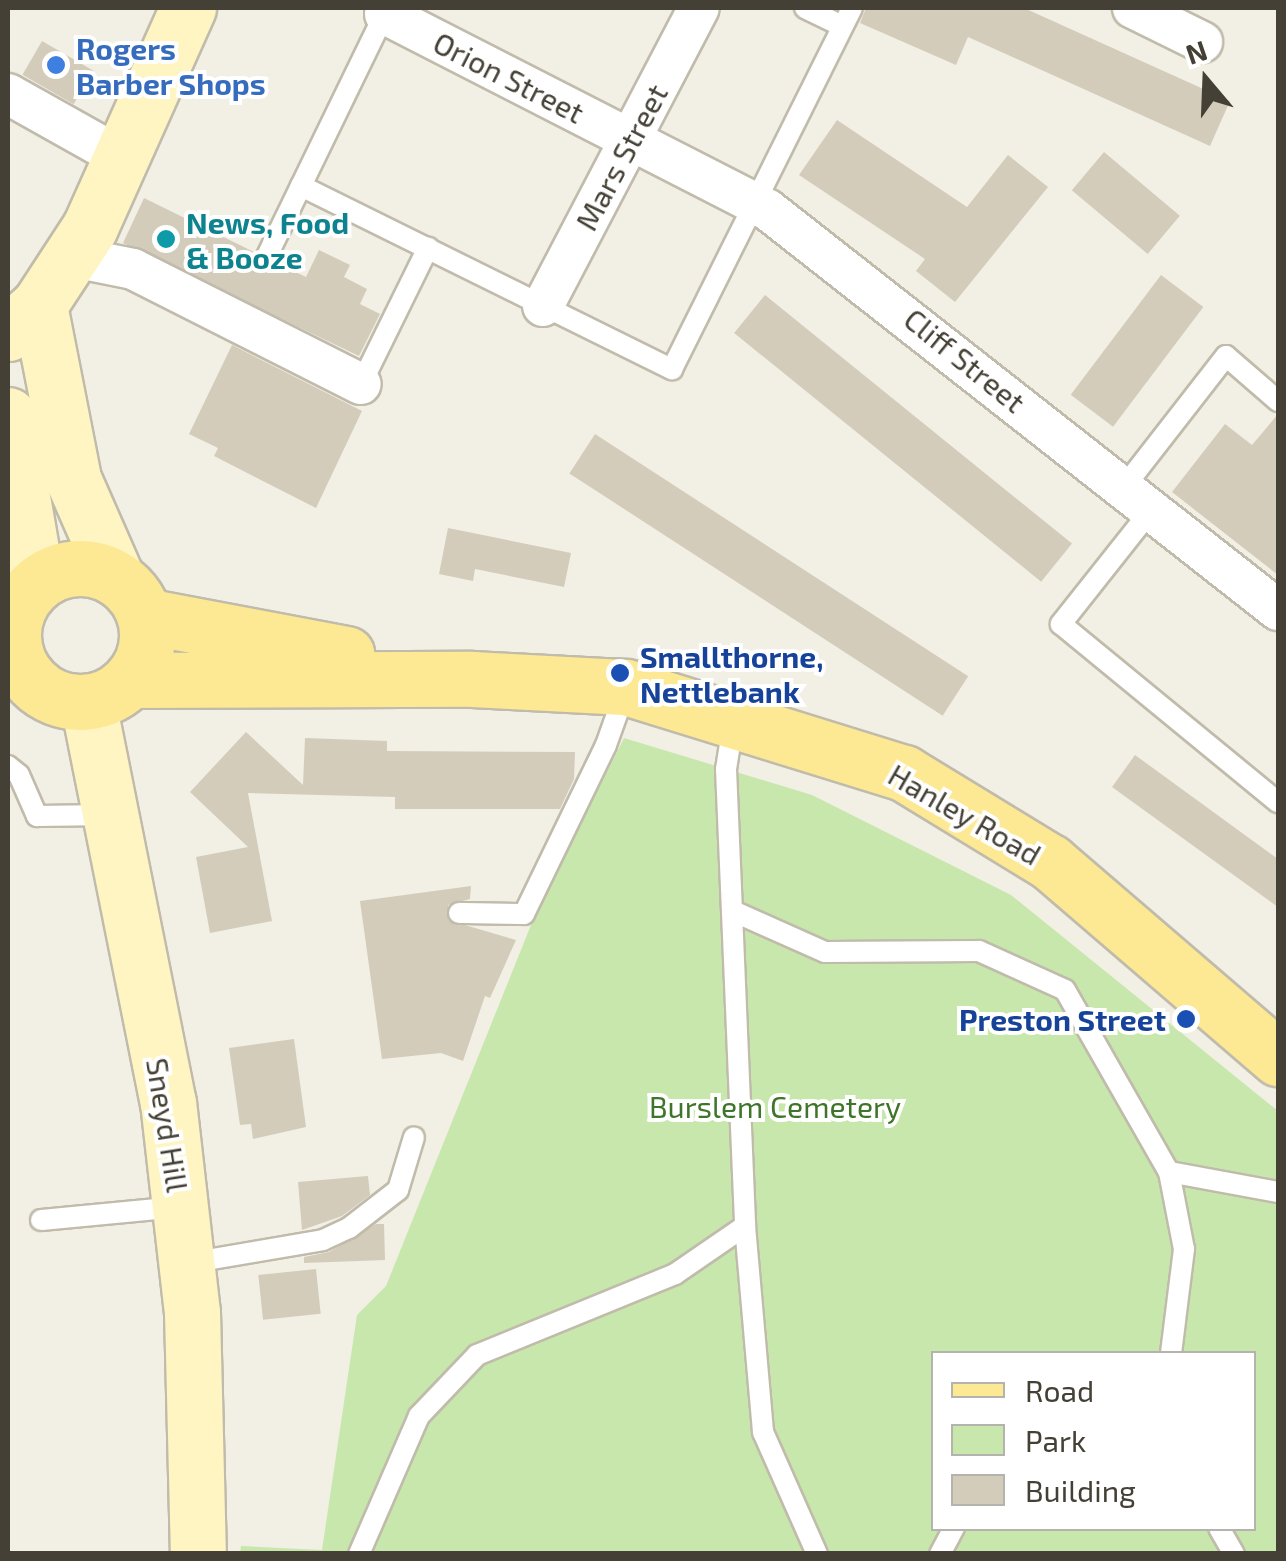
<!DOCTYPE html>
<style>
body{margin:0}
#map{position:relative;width:1286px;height:1561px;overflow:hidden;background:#f2efe5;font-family:"Exo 2",sans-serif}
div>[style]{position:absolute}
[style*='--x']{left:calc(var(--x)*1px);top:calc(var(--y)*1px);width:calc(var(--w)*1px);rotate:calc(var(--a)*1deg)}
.green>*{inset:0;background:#c7e7ad}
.building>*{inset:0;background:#d4ccba;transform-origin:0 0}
.roads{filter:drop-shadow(2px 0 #c0bbaa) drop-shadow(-2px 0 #c0bbaa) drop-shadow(0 2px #c0bbaa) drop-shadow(0 -2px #c0bbaa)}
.lane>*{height:20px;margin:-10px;padding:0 10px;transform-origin:10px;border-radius:10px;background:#fff}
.street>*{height:40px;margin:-20px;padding:0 20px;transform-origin:20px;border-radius:20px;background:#fff}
.secondary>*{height:55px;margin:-27.5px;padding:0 27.5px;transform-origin:27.5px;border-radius:27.5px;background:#fef5c3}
.primary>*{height:55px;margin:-27.5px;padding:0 27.5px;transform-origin:27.5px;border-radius:27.5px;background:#fde993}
.primary>.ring{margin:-27.5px;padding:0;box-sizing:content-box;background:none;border:55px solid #fde993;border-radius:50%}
.dots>*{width:28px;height:28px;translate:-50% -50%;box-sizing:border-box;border:5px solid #fff;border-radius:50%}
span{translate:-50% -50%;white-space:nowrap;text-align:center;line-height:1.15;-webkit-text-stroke:8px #fff;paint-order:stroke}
.shop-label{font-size:30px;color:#366cbe;font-weight:700}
.left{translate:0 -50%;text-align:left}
.street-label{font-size:30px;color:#444035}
.culture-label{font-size:30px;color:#0d838f;font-weight:700}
.transit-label{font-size:30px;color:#164399;font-weight:700}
.right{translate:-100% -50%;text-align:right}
.park-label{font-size:30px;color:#3e7529}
.frame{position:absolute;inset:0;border:10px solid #444035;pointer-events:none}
.legend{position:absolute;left:931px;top:1351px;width:325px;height:180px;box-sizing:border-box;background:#fff;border:2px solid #b4b3ae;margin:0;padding:12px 18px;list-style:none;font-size:30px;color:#444035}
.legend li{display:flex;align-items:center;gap:20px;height:50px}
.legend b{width:50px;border:2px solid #b4b3ae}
.north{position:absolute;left:1156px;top:30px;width:100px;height:100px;-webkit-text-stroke:8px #fff;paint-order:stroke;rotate:341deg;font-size:28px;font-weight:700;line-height:40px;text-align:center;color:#444035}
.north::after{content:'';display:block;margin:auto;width:35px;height:45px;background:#444035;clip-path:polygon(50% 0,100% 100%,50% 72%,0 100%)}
</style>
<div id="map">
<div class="green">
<div style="clip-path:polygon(evenodd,624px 738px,812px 795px,1011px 895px,1278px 1111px,1278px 1553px,240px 1554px,241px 1546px,322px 1550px,357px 1315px,386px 1286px,535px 915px,624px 738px,934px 1354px,1254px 1354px,1254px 1528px,934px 1528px,934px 1354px)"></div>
</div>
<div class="building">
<div style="clip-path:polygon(866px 8px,1024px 8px,1230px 101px,1210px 146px,968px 37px,956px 65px,860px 23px)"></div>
<div style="left:42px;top:41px;width:59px;height:39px;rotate:30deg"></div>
<div style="clip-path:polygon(837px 120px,967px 207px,1008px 155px,1048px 187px,955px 302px,916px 271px,925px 259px,799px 175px)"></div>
<div style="left:1104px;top:152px;width:99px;height:50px;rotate:40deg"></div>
<div style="clip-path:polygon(144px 198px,254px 252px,261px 271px,279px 264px,306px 277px,319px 250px,350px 265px,344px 277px,367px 289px,360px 304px,380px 314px,359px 356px,123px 243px)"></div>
<div style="left:1161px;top:275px;width:53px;height:150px;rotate:37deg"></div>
<div style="left:765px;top:295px;width:395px;height:49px;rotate:39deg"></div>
<div style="clip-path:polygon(232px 345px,362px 411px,316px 508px,214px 456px,218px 448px,189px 434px)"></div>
<div style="clip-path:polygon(1278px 414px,1278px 575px,1172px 492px,1225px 424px,1252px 445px)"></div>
<div style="left:595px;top:434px;width:445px;height:47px;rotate:33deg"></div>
<div style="clip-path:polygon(448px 528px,571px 553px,564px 587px,475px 569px,473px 581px,439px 574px)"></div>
<div style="clip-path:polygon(246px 732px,303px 785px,305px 738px,387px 741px,387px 751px,575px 752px,574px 779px,560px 809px,395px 809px,395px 797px,248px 793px,272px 921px,210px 933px,196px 857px,248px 847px,190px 792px)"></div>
<div style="clip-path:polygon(1135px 755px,1278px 859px,1278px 907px,1112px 787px)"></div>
<div style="clip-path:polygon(471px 886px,470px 899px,448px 905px,448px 920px,516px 940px,490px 998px,485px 996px,463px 1061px,441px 1053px,382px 1059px,360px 901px)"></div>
<div style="clip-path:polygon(294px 1039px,306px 1127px,253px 1139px,251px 1124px,240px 1125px,229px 1048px)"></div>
<div style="clip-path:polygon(368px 1176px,370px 1195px,342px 1216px,302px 1230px,298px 1182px)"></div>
<div style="clip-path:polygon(376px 1224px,384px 1224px,385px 1260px,304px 1263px,304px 1257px,329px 1252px)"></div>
<div style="left:316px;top:1269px;width:45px;height:58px;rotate:84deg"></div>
</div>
<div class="roads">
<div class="lane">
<div style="--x:805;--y:8;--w:41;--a:25.9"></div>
<div style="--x:301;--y:186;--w:414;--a:26.3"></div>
<div style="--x:672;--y:369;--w:403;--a:-63.5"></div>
<div style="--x:266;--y:258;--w:277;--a:-64.1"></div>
<div style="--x:361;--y:384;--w:152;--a:-63.8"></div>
<div style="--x:1124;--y:487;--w:166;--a:-52.1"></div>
<div style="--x:1226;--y:356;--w:69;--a:40.9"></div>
<div style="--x:1152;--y:509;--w:147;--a:128.4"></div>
<div style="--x:1061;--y:624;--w:281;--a:39.4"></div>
<div style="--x:733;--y:725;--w:45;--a:99"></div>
<div style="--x:726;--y:769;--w:457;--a:87.6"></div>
<div style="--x:745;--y:1226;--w:207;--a:85"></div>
<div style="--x:763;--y:1432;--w:133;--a:66.1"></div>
<div style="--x:8;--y:766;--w:14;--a:39"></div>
<div style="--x:19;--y:775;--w:45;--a:66.3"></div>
<div style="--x:37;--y:816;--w:70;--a:-0.8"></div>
<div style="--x:735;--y:912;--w:98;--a:24"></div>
<div style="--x:825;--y:952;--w:154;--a:-0.4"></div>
<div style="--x:979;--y:951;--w:94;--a:24.4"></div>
<div style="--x:1065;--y:990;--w:210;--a:60.3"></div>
<div style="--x:1169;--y:1172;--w:78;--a:79"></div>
<div style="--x:1184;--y:1249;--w:106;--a:97.1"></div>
<div style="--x:459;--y:913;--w:65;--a:0.9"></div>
<div style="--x:524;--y:914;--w:188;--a:-64.1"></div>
<div style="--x:606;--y:745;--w:59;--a:-70.3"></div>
<div style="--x:1169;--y:1172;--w:111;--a:10.4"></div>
<div style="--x:41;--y:1220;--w:138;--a:-5.4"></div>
<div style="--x:189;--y:1263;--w:136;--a:-9.7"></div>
<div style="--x:323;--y:1240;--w:29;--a:-25"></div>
<div style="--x:349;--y:1228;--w:62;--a:-37.8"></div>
<div style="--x:398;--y:1190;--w:55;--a:-73.2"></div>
<div style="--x:1219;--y:1528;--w:30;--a:60"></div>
<div style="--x:359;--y:1554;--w:150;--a:-66.5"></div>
<div style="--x:419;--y:1416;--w:84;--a:-46.4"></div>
<div style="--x:477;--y:1355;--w:214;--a:-22.2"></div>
<div style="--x:675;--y:1274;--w:85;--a:-34.4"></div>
<div style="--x:940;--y:1554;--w:30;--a:-62"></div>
</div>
<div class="street">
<div style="--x:1133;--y:8;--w:77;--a:26.2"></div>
<div style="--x:385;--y:14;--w:430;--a:27.1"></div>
<div style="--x:768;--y:210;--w:648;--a:38.11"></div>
<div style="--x:8;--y:94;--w:131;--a:29.3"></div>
<div style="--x:73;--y:257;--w:61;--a:11.3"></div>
<div style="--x:133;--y:269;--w:255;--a:26.8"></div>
<div style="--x:543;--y:306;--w:336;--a:-62.4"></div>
</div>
<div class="secondary">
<div style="--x:39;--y:305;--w:177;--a:78.9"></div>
<div style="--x:73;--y:479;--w:109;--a:66.3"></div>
<div style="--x:8;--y:333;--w:42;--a:-42.1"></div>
<div style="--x:39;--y:305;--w:93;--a:-56.8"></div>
<div style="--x:90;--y:227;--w:240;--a:-65.9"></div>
<div style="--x:8;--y:415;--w:171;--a:80.3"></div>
<div style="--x:88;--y:703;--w:407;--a:78.7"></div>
<div style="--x:168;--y:1102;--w:211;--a:83.5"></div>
<div style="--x:192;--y:1312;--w:242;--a:88.6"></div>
</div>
<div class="primary">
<div class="ring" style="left:13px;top:568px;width:79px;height:79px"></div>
<div style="--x:145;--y:616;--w:205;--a:10.7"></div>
<div style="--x:131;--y:680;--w:341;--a:-0.2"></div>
<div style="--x:472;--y:679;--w:154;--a:3"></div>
<div style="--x:626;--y:687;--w:291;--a:17.2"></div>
<div style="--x:904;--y:773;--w:171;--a:31.4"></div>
<div style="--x:1050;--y:862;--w:301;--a:40.7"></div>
</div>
</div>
<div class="dots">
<div style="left:56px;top:65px;background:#3f7fe0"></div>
<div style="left:166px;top:239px;background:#0f9aa8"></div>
<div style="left:620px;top:673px;background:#1a4fb4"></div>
<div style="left:1186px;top:1019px;background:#1a4fb4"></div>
</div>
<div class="shop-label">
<span class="left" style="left:76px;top:65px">Rogers<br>Barber Shops</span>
</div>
<div class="street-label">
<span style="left:509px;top:77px;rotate:27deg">Orion Street</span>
<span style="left:621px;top:157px;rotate:-62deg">Mars Street</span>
<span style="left:965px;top:360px;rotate:39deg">Cliff Street</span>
<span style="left:965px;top:814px;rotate:30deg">Hanley Road</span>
<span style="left:168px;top:1125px;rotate:81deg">Sneyd Hill</span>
</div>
<div class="culture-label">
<span class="left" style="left:186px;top:239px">News, Food<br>&amp; Booze</span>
</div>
<div class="transit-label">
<span class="left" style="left:640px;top:673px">Smallthorne,<br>Nettlebank</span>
<span class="right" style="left:1166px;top:1019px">Preston Street</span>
</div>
<div class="park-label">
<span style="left:775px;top:1106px">Burslem Cemetery</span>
</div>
<div class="frame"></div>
<ul class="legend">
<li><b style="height:12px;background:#fde993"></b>Road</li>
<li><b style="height:28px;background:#c7e7ad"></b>Park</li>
<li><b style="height:28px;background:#d4ccba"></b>Building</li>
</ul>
<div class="north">N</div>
</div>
